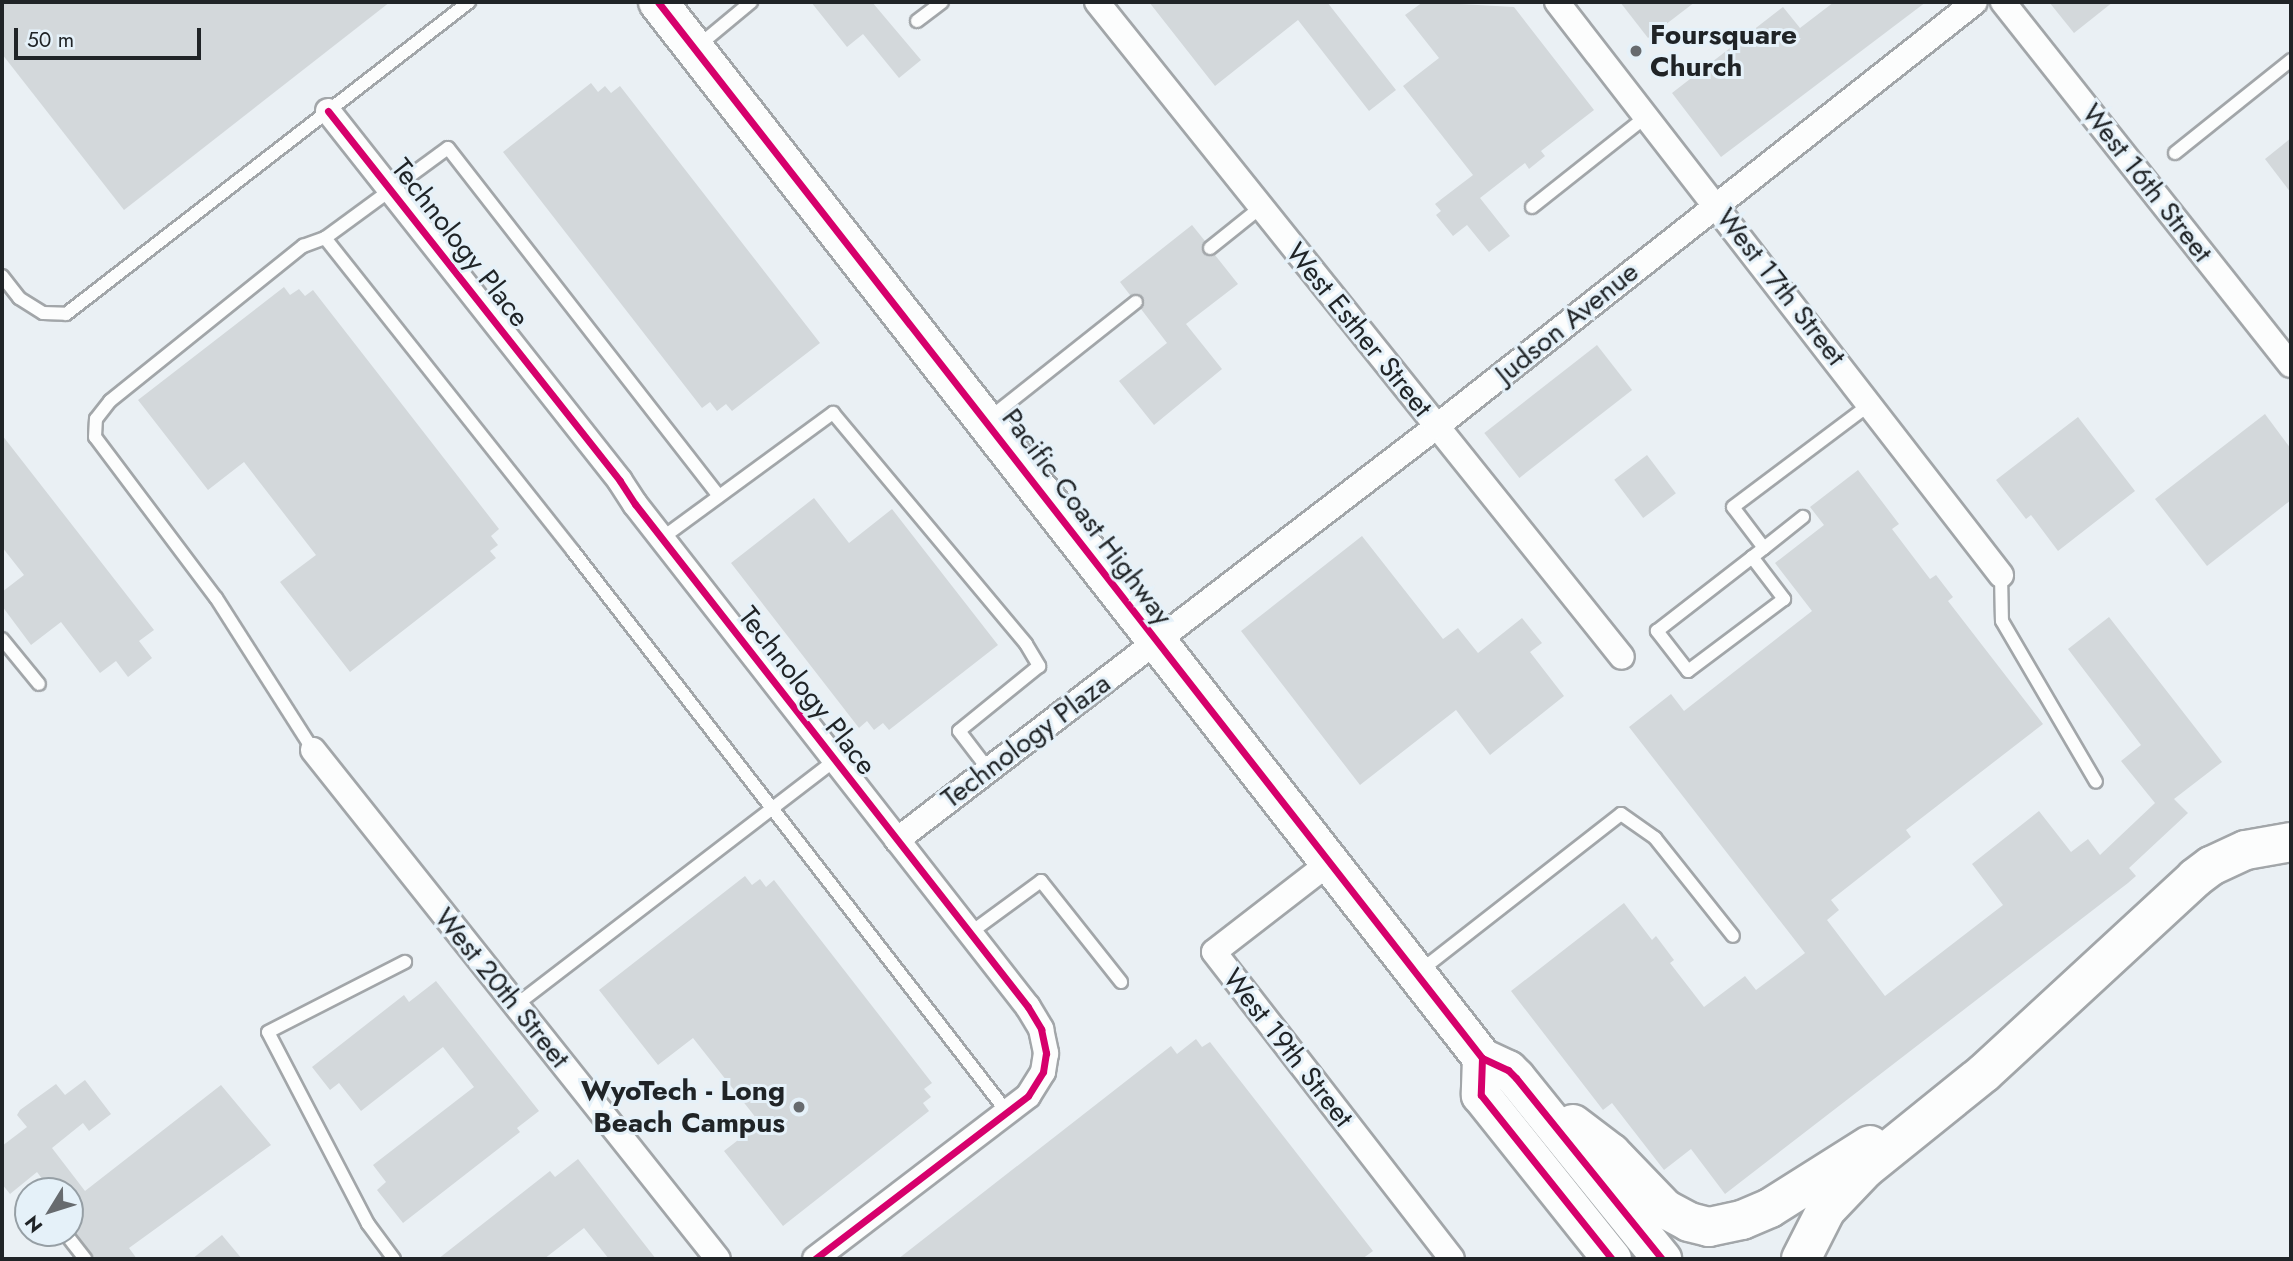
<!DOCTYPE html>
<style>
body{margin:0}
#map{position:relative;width:2293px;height:1261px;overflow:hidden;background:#eaf0f4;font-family:Jost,sans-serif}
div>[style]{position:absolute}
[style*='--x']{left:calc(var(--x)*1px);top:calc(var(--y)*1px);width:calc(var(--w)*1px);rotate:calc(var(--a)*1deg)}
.building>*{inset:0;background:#d3d8db;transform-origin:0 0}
.roads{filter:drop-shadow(2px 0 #a2a6a9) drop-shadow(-2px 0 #a2a6a9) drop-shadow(0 2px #a2a6a9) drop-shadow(0 -2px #a2a6a9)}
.lane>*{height:12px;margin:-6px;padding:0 6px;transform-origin:6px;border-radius:6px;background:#fcfdfd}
.street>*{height:24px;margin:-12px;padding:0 12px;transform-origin:12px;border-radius:12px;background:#fcfdfd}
.highway>*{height:38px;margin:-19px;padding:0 19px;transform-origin:19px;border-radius:19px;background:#fcfdfd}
.cycleway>*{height:7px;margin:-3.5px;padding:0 3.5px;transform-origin:3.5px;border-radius:3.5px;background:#d6006c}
.dots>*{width:19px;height:19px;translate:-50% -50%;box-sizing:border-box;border:4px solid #e5f1f9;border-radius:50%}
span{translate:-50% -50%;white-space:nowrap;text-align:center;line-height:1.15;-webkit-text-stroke:6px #e5f1f9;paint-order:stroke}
.poi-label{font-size:28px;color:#202427;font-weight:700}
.left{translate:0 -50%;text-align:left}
.right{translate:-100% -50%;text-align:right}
.street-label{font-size:28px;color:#202427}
.frame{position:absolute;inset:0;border:4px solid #202427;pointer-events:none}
.north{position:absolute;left:14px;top:1177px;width:70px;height:70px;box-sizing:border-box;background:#e5f1f9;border:2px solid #969fa5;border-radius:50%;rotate:232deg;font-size:19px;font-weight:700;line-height:28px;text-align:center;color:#202427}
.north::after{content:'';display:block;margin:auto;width:24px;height:32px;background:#676b6f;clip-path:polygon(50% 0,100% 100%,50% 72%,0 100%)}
.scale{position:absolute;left:14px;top:28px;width:187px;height:32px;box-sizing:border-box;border:4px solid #202427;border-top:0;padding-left:9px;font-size:21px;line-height:24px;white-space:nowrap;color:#202427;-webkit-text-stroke:5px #e5f1f9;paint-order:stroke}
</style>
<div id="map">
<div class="building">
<div style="clip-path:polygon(2px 2px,390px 2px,124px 210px,2px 54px)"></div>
<div style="clip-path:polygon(811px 2px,872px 2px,921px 60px,899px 78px,863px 34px,847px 47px)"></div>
<div style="clip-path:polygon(1149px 2px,1327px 2px,1396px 90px,1369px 111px,1298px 20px,1215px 86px)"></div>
<div style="clip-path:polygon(1423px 2px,1514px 7px,1594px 110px,1541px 151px,1545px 156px,1529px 169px,1525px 163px,1480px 198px,1510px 236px,1489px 252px,1467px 225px,1453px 236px,1436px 215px,1441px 211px,1435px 204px,1473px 175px,1403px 86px,1439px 58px,1405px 15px)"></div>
<div style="clip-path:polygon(1620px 2px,1695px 2px,1648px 38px)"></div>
<div style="clip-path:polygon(1834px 2px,1926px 2px,1721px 157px,1672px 93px,1783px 7px,1800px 28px)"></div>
<div style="clip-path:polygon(2049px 2px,2113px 2px,2074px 33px)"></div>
<div style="clip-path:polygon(591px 83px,598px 92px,605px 86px,611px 93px,620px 86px,820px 343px,732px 411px,726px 404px,717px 411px,710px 402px,702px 408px,503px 152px)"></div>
<div style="clip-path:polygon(2291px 138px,2291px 193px,2265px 159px)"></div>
<div style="clip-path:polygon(1192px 225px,1205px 241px,1203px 253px,1207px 256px,1215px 255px,1238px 284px,1186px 324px,1222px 369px,1154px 425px,1119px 381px,1167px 343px,1141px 309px,1143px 297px,1139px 294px,1130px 295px,1120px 282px)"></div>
<div style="clip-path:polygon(284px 287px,290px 295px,299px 289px,305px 296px,313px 290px,499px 529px,491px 536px,498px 545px,490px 551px,496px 558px,350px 672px,280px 582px,316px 555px,244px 462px,208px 490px,138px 400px)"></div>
<div style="left:1597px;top:345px;width:57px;height:143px;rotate:52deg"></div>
<div style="clip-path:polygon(2265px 414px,2291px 449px,2291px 500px,2207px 566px,2155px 499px)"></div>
<div style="clip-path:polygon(2078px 417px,2135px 491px,2058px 551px,2031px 515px,2026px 519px,1996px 480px)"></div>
<div style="clip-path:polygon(2px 435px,154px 630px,139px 641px,152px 658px,128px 677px,116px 661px,100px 673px,61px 622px,31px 645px,2px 606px,2px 592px,24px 575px,2px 547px)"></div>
<div style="left:1647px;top:455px;width:48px;height:41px;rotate:53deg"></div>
<div style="clip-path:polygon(1858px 470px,1899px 524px,1892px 529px,1930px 579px,1936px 575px,1953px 597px,1948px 601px,2043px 724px,1906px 830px,1911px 837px,1831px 900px,1839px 910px,1827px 920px,1885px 996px,2003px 905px,1972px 864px,2039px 811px,2071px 852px,2088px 839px,2100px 855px,2155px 803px,2121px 761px,2141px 745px,2068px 649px,2109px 617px,2222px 762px,2174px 799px,2188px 813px,2129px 868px,2136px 876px,2128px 883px,1725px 1194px,1691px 1149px,1664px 1170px,1612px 1103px,1603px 1110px,1511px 991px,1624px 903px,1652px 940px,1656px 936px,1674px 960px,1670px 963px,1704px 1007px,1745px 976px,1756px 990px,1805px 953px,1629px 727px,1671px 694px,1684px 711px,1812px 611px,1775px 563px,1824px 525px,1810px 507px)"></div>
<div style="clip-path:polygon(814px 498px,849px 543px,892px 509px,998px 645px,889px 730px,883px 723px,874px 730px,867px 721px,859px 728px,731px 563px)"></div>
<div style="clip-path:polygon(1362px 536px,1443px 639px,1458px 628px,1478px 653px,1522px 618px,1542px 643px,1530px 652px,1564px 696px,1490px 755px,1456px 710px,1360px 785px,1241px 631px)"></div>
<div style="clip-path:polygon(745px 876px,752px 885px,760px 879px,766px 887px,774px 880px,932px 1083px,924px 1089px,931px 1097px,923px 1103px,929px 1111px,783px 1226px,724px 1151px,760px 1123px,693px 1038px,658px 1065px,599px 990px)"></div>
<div style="clip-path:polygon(436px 981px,539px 1111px,517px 1128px,520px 1132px,403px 1223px,377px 1190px,386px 1182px,373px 1165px,474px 1087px,443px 1047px,361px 1111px,339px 1083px,330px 1090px,312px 1067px,404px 995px,409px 1002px)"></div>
<div style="clip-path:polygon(1196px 1039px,1202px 1047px,1210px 1042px,1373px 1251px,1362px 1259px,898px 1259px,1171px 1046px,1177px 1054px)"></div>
<div style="clip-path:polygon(85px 1080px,111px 1114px,89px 1131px,83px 1123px,52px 1148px,85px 1191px,221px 1085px,271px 1145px,129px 1248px,137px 1259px,94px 1259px,70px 1226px,70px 1191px,51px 1191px,37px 1172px,10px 1194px,2px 1184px,2px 1146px,27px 1127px,17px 1115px,20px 1110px,56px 1084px,65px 1095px)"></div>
<div style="clip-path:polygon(578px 1159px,656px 1259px,609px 1259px,584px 1228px,544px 1259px,438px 1259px,550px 1171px,555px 1177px)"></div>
<div style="clip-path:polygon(222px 1235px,242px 1259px,192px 1259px)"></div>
</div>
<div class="roads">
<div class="lane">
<div style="--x:917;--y:21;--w:31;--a:-37"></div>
<div style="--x:698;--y:46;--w:69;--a:-39.7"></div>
<div style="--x:2175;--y:153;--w:149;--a:-38.7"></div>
<div style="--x:1532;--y:207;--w:147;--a:-38.4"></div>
<div style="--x:325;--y:238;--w:399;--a:51.6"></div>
<div style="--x:573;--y:551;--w:709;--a:52.27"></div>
<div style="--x:1210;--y:248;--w:64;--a:-38.7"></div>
<div style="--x:2;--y:276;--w:28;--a:52"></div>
<div style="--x:19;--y:298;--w:28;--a:32"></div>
<div style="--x:43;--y:313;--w:23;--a:2"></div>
<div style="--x:66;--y:314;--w:510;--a:-37.75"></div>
<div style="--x:987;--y:420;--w:190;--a:-38.4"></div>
<div style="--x:662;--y:538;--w:212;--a:-36.2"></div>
<div style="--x:833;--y:413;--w:301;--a:50.1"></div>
<div style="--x:1026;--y:644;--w:26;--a:59"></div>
<div style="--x:1039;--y:666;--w:103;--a:140.9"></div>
<div style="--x:959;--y:731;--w:48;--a:52.7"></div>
<div style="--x:1764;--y:548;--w:50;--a:-38.5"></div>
<div style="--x:1752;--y:557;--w:53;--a:52.7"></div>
<div style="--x:1784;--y:599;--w:120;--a:143.1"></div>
<div style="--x:1688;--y:671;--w:51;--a:-127.8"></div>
<div style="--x:1657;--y:631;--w:135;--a:-37.8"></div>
<div style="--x:1764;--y:548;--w:51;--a:-127.1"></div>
<div style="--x:1733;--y:507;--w:171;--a:-36.9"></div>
<div style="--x:2001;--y:575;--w:46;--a:88.8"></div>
<div style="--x:2002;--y:621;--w:186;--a:59.7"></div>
<div style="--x:2;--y:639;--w:58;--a:50.6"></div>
<div style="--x:313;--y:750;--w:180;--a:-122.5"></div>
<div style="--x:216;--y:598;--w:201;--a:-126.9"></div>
<div style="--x:95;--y:437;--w:18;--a:-87"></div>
<div style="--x:96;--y:419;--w:23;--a:-52"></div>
<div style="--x:110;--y:401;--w:248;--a:-38.8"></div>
<div style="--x:303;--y:246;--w:23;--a:-20"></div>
<div style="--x:325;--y:238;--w:152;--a:-36.2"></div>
<div style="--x:448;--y:148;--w:441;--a:52.1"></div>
<div style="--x:970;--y:933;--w:88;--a:-36.2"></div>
<div style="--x:1041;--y:881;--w:129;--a:51.6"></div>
<div style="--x:1420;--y:971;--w:255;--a:-38"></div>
<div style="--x:1621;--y:814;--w:42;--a:35.2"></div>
<div style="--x:1655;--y:838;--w:125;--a:51.5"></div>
<div style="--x:516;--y:1005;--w:402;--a:-37.5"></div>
<div style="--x:65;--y:1233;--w:33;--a:52"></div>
<div style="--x:394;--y:1259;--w:44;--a:-126.6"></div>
<div style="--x:368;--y:1224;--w:216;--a:-117.5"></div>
<div style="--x:268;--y:1032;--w:154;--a:-27.1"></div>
</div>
<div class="street">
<div style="--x:1097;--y:2;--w:839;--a:51.29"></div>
<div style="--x:1557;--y:2;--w:725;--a:52.23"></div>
<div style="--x:2003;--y:2;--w:463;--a:51.6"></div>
<div style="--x:328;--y:111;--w:471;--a:51.7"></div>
<div style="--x:620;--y:481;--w:27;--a:57"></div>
<div style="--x:635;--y:504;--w:638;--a:52"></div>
<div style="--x:1028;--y:1007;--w:26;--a:59"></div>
<div style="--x:1041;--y:1029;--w:25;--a:78"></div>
<div style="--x:1046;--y:1053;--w:19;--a:99"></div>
<div style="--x:1043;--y:1072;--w:28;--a:122"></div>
<div style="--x:1028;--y:1096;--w:268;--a:142.6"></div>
<div style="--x:313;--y:750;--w:650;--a:51.49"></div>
<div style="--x:897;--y:840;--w:679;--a:-37.46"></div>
<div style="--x:1436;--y:427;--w:686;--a:-38.26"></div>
<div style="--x:1329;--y:863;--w:145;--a:142.3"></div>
<div style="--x:1214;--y:952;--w:388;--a:52.2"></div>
</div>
<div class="highway">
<div style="--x:658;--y:2;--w:1339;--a:52.03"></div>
<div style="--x:1482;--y:1058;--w:29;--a:25"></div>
<div style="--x:1508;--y:1070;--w:11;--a:45"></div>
<div style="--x:1516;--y:1078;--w:233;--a:51.1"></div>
<div style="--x:1482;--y:1058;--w:37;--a:92"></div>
<div style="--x:1481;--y:1095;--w:210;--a:51.4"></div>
<div style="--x:1573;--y:1124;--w:48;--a:37.3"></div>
<div style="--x:1611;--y:1153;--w:78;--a:46"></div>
<div style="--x:1665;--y:1209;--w:27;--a:28"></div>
<div style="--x:1689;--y:1222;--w:21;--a:14"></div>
<div style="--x:1709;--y:1227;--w:34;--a:-12"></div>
<div style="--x:1742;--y:1220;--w:30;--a:-23"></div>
<div style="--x:1770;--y:1208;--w:118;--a:-32.2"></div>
<div style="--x:1801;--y:1259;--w:55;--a:-63"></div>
<div style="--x:1826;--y:1210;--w:57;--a:-46.4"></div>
<div style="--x:1865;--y:1169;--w:153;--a:-38.9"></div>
<div style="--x:1984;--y:1073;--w:287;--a:-42.7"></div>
<div style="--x:2195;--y:878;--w:20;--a:-37"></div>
<div style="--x:2211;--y:866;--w:38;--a:-25"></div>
<div style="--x:2246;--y:850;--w:46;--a:-10.1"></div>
</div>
</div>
<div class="cycleway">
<div style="--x:658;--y:2;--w:1339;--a:52.03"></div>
<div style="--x:1482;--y:1058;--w:29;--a:25"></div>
<div style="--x:1508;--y:1070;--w:11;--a:45"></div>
<div style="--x:1516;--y:1078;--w:233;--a:51.1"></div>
<div style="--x:328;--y:111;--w:471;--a:51.7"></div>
<div style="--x:620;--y:481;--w:27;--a:57"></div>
<div style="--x:635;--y:504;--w:638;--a:52"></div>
<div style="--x:1028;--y:1007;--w:26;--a:59"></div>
<div style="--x:1041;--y:1029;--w:25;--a:78"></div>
<div style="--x:1046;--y:1053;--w:19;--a:99"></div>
<div style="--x:1043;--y:1072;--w:28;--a:122"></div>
<div style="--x:1028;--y:1096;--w:268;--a:142.6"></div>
<div style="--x:1482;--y:1058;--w:37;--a:92"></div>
<div style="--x:1481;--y:1095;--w:210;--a:51.4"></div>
</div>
<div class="dots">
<div style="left:1636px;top:51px;background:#676b6f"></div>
<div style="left:799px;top:1107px;background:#676b6f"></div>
</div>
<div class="poi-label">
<span class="left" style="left:1650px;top:51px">Foursquare<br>Church</span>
<span class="right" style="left:785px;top:1107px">WyoTech - Long<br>Beach Campus</span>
</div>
<div class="street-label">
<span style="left:2147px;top:183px;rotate:52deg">West 16th Street</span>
<span style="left:460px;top:243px;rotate:52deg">Technology Place</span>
<span style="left:1781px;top:287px;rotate:52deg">West 17th Street</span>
<span style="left:1567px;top:323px;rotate:-39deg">Judson Avenue</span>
<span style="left:1359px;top:330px;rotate:51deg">West Esther Street</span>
<span style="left:1087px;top:517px;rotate:53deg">Pacific Coast Highway</span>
<span style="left:807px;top:691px;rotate:52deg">Technology Place</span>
<span style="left:1026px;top:741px;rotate:-37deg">Technology Plaza</span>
<span style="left:502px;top:988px;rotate:51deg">West 20th Street</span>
<span style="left:1288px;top:1048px;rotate:52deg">West 19th Street</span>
</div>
<div class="frame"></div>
<div class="north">N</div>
<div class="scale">50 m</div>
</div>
